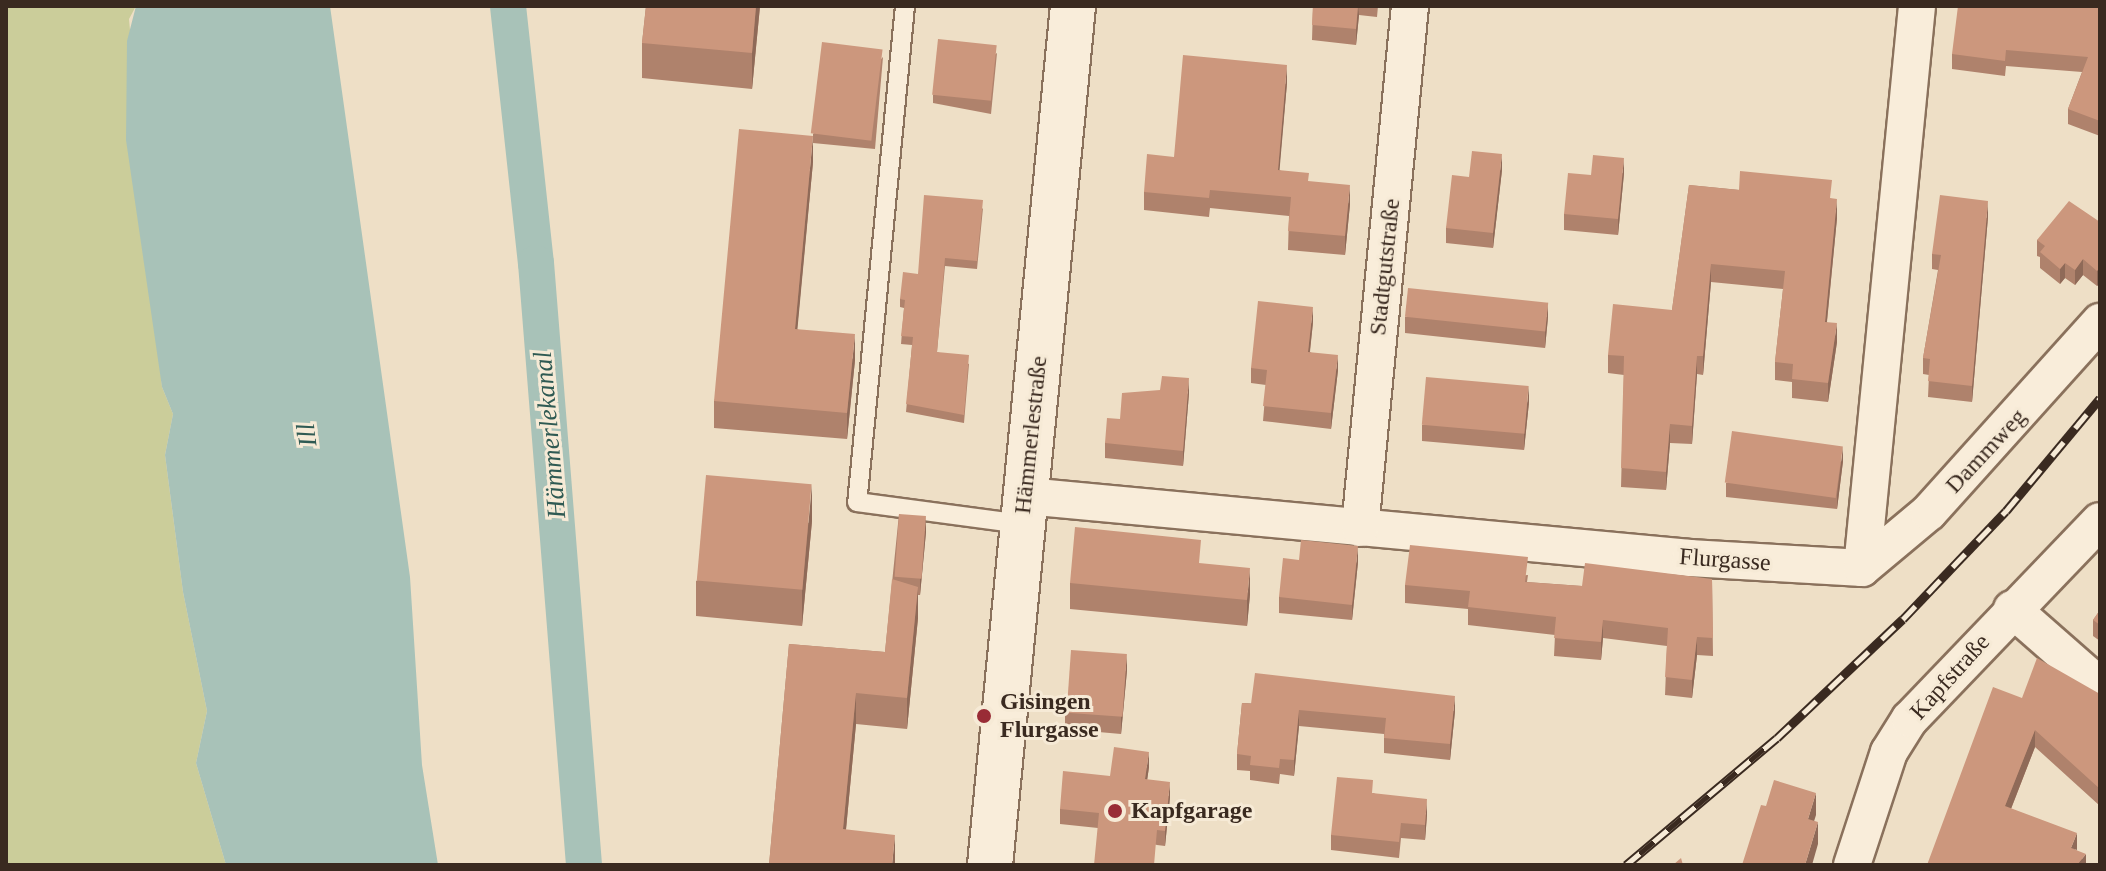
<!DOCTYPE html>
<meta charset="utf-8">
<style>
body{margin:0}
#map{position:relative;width:2106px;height:871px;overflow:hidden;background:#eedfc6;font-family:Georgia,serif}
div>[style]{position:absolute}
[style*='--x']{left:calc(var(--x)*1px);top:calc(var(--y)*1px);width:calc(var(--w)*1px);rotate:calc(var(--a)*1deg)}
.green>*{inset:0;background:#cbcd9a}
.water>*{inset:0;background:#a8c2b8}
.canal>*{height:36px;margin:-18px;padding:0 18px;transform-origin:18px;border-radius:18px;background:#a8c2b8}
.roads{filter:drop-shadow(2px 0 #8a715c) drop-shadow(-2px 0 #8a715c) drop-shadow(0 2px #8a715c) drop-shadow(0 -2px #8a715c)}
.service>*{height:18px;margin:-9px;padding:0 9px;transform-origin:9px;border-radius:9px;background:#f9edda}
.minor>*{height:36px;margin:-18px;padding:0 18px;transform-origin:18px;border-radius:18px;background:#f9edda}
.tertiary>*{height:44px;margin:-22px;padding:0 22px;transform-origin:22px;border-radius:22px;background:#f9edda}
.rail>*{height:9px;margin-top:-4.5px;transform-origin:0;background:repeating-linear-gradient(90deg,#f6ead6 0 18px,#3a2a20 0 36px);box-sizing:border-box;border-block:2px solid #3a2a20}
.wall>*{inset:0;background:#af826c}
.shaded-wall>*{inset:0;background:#8f6a58}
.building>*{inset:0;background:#cc977d;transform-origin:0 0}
.dots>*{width:22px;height:22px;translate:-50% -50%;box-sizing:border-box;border:4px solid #f6ead6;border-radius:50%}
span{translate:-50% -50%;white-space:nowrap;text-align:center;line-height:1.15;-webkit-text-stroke:6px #f6ead6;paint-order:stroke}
.street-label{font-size:24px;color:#3a2a20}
.poi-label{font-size:24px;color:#3a2a20;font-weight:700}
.left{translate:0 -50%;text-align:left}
.water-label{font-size:26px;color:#2f5a53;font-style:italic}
.frame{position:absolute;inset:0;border:8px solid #3a2a20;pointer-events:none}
</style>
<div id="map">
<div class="green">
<div style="clip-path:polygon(6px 6px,136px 6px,129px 19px,162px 387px,173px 414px,165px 455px,183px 592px,207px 711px,196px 763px,226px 865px,6px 865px)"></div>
</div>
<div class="water">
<div style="clip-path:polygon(136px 6px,330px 6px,410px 577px,422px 765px,438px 865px,226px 865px,196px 763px,207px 711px,183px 592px,165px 455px,173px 414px,162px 387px,126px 140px,127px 41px)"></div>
</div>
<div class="canal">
<div style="--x:508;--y:6;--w:259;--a:83.8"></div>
<div style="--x:536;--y:263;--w:604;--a:85.44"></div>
</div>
<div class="roads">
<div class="service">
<div style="--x:905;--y:6;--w:498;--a:95.5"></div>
<div style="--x:857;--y:502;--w:166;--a:7.6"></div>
</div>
<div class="minor">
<div style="--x:1026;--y:496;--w:667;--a:5.33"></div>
<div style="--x:1690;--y:558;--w:172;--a:3.3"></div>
<div style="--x:1862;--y:568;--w:565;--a:-84.41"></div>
<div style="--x:1360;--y:528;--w:524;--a:-84.53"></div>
<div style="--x:1862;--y:568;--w:87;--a:-39.9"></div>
<div style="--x:1929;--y:512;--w:256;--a:-48"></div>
<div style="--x:2012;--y:609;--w:117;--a:41.2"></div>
<div style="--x:1852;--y:865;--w:119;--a:-71.9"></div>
<div style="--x:1889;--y:752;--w:39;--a:-58"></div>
<div style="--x:1910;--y:719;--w:274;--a:-46.2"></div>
</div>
<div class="tertiary">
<div style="--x:990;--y:865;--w:863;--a:-84.48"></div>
</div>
</div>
<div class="rail">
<div style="--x:1626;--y:865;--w:197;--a:-40.1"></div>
<div style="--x:1777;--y:738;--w:173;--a:-43.4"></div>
<div style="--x:1903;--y:619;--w:149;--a:-46.4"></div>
<div style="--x:2006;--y:511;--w:147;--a:-50.2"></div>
</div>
<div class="wall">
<div style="clip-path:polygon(646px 6px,760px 6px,752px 89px,642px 78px,642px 43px)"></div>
<div style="clip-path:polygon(1313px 6px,1378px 6px,1377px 17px,1359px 15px,1356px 45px,1312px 40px)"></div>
<div style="clip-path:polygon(2100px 6px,2100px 136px,2068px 124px,2068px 109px,2082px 72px,2006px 66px,2005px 76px,1952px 69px,1952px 54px)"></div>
<div style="clip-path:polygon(997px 53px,991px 114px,933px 103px,933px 95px)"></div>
<div style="clip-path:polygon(883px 57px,875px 149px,813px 143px,813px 134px)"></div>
<div style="clip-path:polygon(1287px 83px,1279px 170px,1309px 182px,1350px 204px,1345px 255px,1288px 250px,1289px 216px,1210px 208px,1209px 217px,1144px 210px,1144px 192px,1174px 157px)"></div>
<div style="clip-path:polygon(813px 162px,797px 329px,855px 360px,847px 439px,714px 428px,714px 401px)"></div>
<div style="clip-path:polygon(1502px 170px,1493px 248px,1446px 243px,1446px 228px,1469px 177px)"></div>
<div style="clip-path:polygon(1624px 173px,1618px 235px,1564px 230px,1564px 214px,1591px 175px)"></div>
<div style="clip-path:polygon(1689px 185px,1832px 199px,1837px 218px,1827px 322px,1837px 342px,1828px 402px,1792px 398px,1792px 382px,1775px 380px,1775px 362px,1783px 289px,1711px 282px,1703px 375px,1697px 374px,1692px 444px,1670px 443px,1666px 490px,1621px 487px,1624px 375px,1608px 373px,1608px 355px,1672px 310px)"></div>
<div style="clip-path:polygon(983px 208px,977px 269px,945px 266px,937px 352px,969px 364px,964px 423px,906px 412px,912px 345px,901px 344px,904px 308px,900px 307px,900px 299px,918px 274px)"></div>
<div style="clip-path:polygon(1988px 217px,1972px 402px,1928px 397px,1929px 375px,1923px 374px,1923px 358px,1938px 270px,1932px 269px,1932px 254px)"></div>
<div style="clip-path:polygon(2100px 222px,2100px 283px,2097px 286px,2083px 275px,2075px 285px,2065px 278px,2060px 284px,2040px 268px,2040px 257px,2037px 256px,2037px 240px)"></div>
<div style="clip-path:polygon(1405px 317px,1548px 317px,1545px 348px,1405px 333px)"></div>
<div style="clip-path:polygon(1313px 322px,1310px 352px,1338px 370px,1331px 429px,1263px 421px,1266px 385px,1251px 383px,1251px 368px)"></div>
<div style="clip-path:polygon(1189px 393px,1183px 466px,1105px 458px,1105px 443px,1120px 419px)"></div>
<div style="clip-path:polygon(1529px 402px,1524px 450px,1422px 441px,1422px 425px)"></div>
<div style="clip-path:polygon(1843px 461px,1837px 509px,1726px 497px,1726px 483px)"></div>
<div style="clip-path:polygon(899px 514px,926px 532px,920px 595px,918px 595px,918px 618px,907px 729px,856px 724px,846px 830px,895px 865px,769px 865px,789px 644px,885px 652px)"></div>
<div style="clip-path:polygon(812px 521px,802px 626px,696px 616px,696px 581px)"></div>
<div style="clip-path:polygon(1358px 562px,1352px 620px,1279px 613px,1279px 597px)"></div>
<div style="clip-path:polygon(1201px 564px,1250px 594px,1247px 626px,1070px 609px,1070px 583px)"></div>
<div style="clip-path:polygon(1528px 575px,1527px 582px,1582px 586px,1712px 579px,1713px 656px,1697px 655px,1692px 698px,1665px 695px,1667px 646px,1603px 638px,1601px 660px,1554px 656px,1555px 635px,1468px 625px,1468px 609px,1405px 603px,1405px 585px)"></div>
<div style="clip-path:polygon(2100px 610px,2100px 641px,2093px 636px,2093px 620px)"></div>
<div style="clip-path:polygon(1127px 670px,1121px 734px,1065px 729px,1065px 713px)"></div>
<div style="clip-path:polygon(2100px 694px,2100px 806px,2035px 747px,2011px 809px,2076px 850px,2086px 865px,1927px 865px,2022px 698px)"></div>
<div style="clip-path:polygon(1242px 703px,1455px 711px,1450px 760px,1384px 753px,1384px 734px,1299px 726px,1294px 776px,1280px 774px,1279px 784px,1250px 780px,1250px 771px,1237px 770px,1237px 754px)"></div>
<div style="clip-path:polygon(1149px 767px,1147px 780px,1170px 797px,1165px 846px,1157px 845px,1098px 828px,1060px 824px,1060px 809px,1110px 776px)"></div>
<div style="clip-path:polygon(1373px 793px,1427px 815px,1425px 840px,1401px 838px,1399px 858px,1331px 850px,1331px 835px)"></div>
</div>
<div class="shaded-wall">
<div style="clip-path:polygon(756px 6px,760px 6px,752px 89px,752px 53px)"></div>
<div style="clip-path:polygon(1358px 6px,1359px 15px,1356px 45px,1356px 29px)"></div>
<div style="clip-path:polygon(1287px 65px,1287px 83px,1278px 188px,1278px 170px)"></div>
<div style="clip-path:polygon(813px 136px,813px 162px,795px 355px,795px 329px)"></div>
<div style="clip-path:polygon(1502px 154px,1502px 170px,1493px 248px,1493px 233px)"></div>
<div style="clip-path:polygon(1624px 158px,1624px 173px,1618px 235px,1618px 219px)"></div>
<div style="clip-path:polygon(1350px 185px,1350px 204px,1345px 255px,1345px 236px)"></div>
<div style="clip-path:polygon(1837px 199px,1837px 218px,1825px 340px,1825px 322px)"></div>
<div style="clip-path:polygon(1988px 201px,1988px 217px,1972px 402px,1972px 386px)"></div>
<div style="clip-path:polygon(2083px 259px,2083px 275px,2075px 285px,2075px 270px)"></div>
<div style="clip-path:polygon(2065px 263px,2065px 278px,2060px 284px,2060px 269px)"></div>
<div style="clip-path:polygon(1711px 264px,1711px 282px,1703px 375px,1703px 356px)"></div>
<div style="clip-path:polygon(2100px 267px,2100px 283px,2097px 286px,2097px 271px)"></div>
<div style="clip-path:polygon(1548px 302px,1548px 317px,1545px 348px,1545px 332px)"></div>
<div style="clip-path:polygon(1313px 307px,1313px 322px,1308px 367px,1308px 352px)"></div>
<div style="clip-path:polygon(1837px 323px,1837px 342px,1828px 402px,1828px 383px)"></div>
<div style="clip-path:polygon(855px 334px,855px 360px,847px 439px,847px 413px)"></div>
<div style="clip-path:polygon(1338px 355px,1338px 370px,1331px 429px,1331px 413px)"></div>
<div style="clip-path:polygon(1697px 356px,1697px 374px,1692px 444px,1692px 426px)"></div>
<div style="clip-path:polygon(1189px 378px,1189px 393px,1183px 466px,1183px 451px)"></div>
<div style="clip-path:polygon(1529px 386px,1529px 402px,1524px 450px,1524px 434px)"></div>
<div style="clip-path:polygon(1670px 424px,1670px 443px,1666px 490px,1666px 472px)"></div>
<div style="clip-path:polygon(1843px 447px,1843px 461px,1837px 509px,1837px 495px)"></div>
<div style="clip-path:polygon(812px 485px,812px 521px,802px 626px,802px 591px)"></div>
<div style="clip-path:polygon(926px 516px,926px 532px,920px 595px,920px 579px)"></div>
<div style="clip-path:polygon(1358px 546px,1358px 562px,1352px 620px,1352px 605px)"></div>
<div style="clip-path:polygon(1250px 568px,1250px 594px,1247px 626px,1247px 600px)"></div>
<div style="clip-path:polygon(918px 587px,918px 618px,907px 729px,907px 698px)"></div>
<div style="clip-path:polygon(1603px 620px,1603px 638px,1601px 660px,1601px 642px)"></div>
<div style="clip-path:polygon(1697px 637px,1697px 655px,1692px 698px,1692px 680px)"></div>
<div style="clip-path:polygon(1127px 654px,1127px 670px,1121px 734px,1121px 718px)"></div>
<div style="clip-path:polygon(856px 693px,856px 724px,843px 860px,843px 829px)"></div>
<div style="clip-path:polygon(1455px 696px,1455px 711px,1450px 760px,1450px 744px)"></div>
<div style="clip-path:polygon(1299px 710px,1299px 726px,1294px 776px,1294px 760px)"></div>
<div style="clip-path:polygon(2035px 730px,2035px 747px,2005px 824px,2005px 806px)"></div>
<div style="clip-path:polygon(1149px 752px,1149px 767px,1145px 795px,1145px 779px)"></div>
<div style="clip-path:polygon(1170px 782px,1170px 797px,1165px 846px,1165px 831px)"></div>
<div style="clip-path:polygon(1816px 793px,1816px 815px,1808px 841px,1808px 819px)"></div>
<div style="clip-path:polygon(1427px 799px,1427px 815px,1425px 840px,1425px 825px)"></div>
<div style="clip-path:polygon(1818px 822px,1818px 844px,1812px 865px,1805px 865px)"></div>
<div style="clip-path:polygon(2077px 833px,2077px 850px,2071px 848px)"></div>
<div style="clip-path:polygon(895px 835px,895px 865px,892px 865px)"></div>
<div style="clip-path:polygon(2086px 854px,2086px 865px,2077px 865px)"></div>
</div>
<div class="building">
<div style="clip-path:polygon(646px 6px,756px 6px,752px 53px,642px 43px)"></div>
<div style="clip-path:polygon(1313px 6px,1358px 6px,1356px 29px,1312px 25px)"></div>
<div style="clip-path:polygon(1958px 6px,2100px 6px,2100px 121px,2068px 109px,2088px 57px,2006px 50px,2005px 61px,1952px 54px)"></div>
<div style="left:938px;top:39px;width:59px;height:56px;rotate:6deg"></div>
<div style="left:822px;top:42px;width:61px;height:92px;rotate:7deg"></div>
<div style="clip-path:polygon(1183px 55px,1287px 65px,1278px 170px,1309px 173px,1308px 181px,1350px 185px,1345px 236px,1288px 231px,1291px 197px,1210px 190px,1209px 198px,1144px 192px,1147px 154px,1174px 157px)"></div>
<div style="clip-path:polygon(739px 129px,813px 136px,795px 329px,855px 334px,847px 413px,714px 401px)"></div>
<div style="clip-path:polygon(1472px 151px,1502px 154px,1493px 233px,1446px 228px,1452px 175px,1469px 177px)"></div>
<div style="clip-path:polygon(1593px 155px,1624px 158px,1618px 219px,1564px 214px,1568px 173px,1591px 175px)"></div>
<div style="clip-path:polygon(1740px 171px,1832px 180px,1830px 198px,1837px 199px,1825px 322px,1837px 323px,1828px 383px,1792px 379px,1793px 364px,1775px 362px,1785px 271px,1711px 264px,1703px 356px,1697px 356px,1692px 426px,1670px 424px,1666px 472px,1621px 468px,1624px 356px,1608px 355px,1613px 304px,1672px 310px,1689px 185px,1739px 190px)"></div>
<div style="clip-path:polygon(924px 195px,983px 200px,977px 261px,945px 258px,937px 352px,969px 355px,964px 415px,906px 404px,913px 337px,901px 336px,905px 300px,900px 299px,903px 272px,918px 274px)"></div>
<div style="clip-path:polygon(1940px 195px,1988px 201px,1972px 386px,1928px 381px,1930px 359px,1923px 358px,1941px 255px,1932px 254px)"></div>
<div style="clip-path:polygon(2069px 201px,2100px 222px,2100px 267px,2097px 271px,2083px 259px,2075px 270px,2065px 263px,2060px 269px,2040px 252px,2045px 246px,2037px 240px)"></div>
<div style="left:1408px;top:288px;width:141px;height:29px;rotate:6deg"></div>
<div style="clip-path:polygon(1258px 301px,1313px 307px,1308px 352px,1338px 355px,1331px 413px,1263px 406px,1267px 370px,1251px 368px)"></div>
<div style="clip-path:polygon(1162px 376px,1189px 378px,1183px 451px,1105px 443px,1107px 418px,1120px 419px,1122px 393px,1160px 390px)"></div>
<div style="left:1426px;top:377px;width:103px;height:48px;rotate:5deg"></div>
<div style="left:1732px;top:431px;width:112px;height:52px;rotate:8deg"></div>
<div style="left:706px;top:475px;width:106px;height:106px;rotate:5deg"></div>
<div style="left:899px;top:514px;width:27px;height:63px;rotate:4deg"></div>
<div style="clip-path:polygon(1075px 527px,1201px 540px,1199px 563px,1250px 568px,1247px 600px,1070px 583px)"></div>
<div style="clip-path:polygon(1301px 540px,1358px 546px,1352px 605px,1279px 597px,1283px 558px,1299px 560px)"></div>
<div style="clip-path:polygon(1410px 545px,1528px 557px,1525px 582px,1582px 586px,1585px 563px,1712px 579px,1713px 638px,1697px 637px,1692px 680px,1665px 677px,1668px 628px,1603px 620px,1601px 642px,1554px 638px,1556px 617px,1468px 607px,1470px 591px,1405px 585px)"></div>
<div style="clip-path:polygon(892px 579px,918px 587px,907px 698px,856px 693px,843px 829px,895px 835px,892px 865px,769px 865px,789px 644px,885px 652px)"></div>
<div style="clip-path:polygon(2100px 610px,2100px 625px,2093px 620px)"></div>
<div style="left:1071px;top:650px;width:56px;height:63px;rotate:4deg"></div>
<div style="clip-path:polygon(2037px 658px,2100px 694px,2100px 789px,2035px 730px,2005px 806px,2077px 833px,2071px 848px,2086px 854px,2077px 865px,1927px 865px,1993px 687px,2022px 698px)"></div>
<div style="clip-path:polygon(1255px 673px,1455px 696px,1450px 744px,1384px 738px,1386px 718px,1299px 710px,1294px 760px,1280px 759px,1279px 768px,1250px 765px,1251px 756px,1237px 754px,1242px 703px,1251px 704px)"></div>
<div style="clip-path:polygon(1114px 747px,1149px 752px,1145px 779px,1170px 782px,1165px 831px,1157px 830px,1154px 865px,1094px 865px,1099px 813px,1060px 809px,1063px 771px,1110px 776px)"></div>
<div style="clip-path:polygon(1337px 777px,1373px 780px,1372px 793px,1427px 799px,1425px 825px,1401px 823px,1399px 842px,1331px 835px)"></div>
<div style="clip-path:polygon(1774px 780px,1816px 793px,1808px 819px,1818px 822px,1805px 865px,1742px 865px,1761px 805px,1766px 806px)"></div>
<div style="clip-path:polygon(1681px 858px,1683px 865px,1673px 865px)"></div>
</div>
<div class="dots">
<div style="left:984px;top:716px;background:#992c36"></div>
<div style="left:1115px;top:811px;background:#992c36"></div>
</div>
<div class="street-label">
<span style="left:1385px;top:267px;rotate:-84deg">Stadtgutstraße</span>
<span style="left:1031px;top:435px;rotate:-84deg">Hämmerlestraße</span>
<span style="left:1986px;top:451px;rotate:-47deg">Dammweg</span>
<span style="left:1725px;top:560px;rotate:4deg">Flurgasse</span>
<span style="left:1950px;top:677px;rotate:-48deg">Kapfstraße</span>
</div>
<div class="poi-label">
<span class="left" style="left:1000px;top:716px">Gisingen<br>Flurgasse</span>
<span class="left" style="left:1131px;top:811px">Kapfgarage</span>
</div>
<div class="water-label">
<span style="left:307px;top:435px;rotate:-97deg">Ill</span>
<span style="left:550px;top:435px;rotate:-95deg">Hämmerlekanal</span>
</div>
<div class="frame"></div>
</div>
